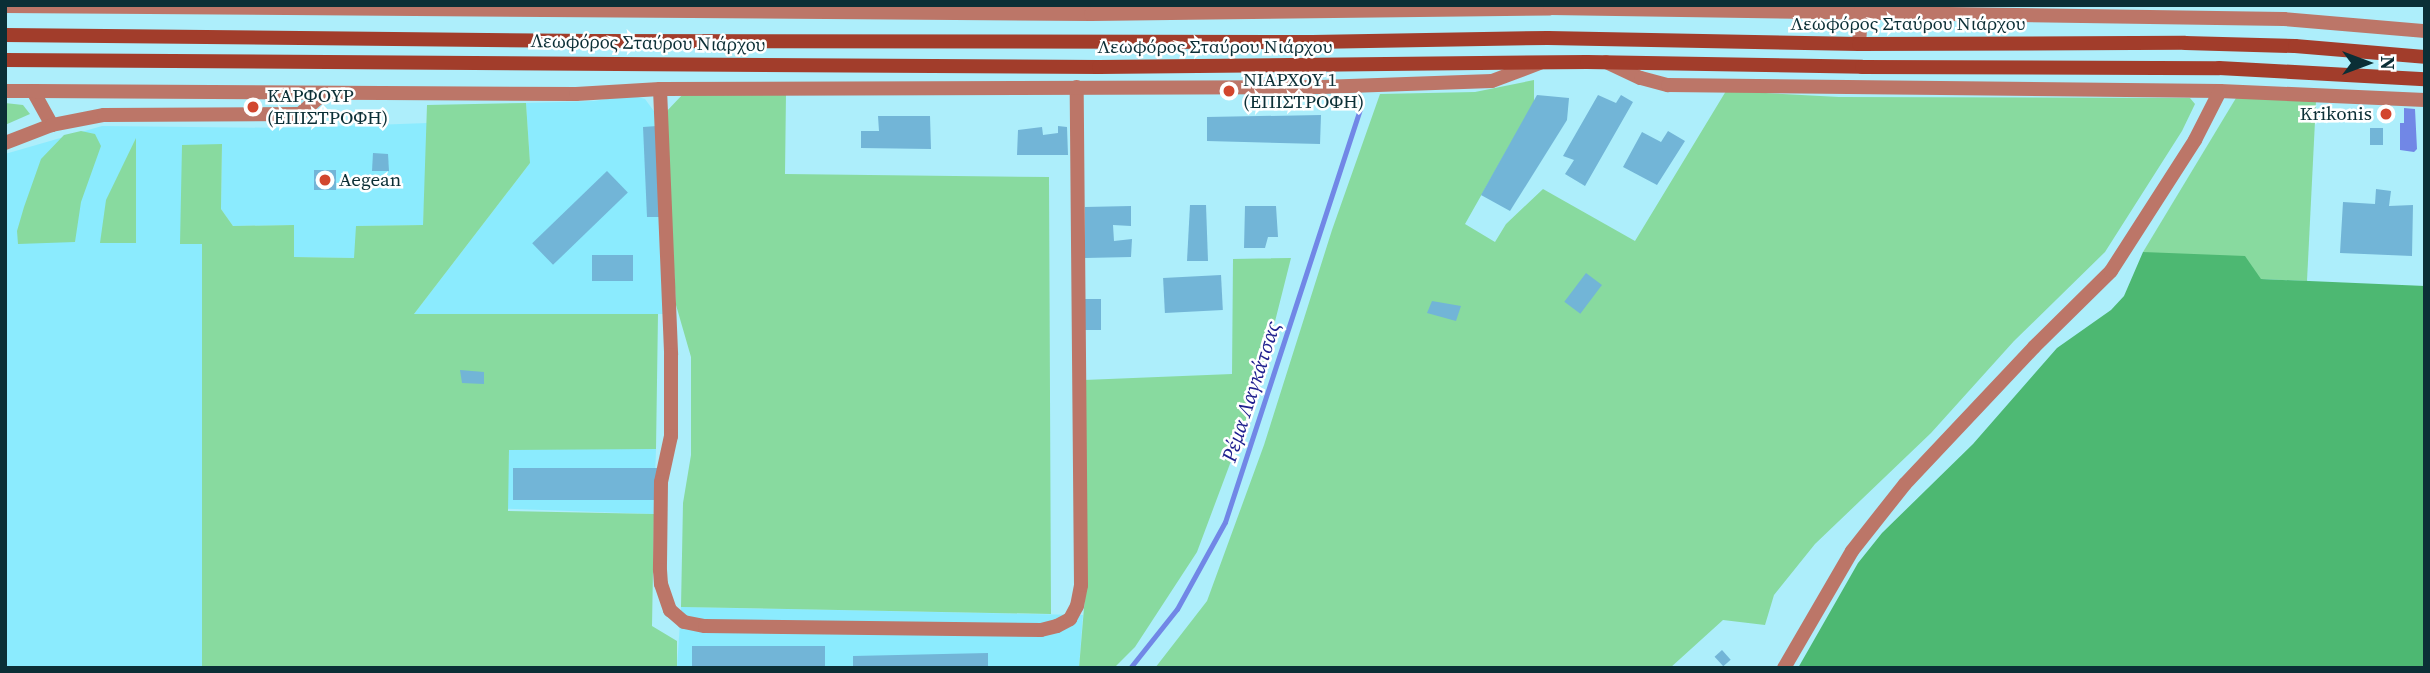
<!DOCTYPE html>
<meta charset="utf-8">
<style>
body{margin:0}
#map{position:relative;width:2430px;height:673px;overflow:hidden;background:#adeefb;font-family:"Source Serif 4",serif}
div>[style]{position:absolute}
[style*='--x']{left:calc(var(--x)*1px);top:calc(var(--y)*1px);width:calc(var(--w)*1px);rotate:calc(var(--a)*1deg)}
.built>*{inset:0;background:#8bebfe;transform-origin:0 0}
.green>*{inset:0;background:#88da9f}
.forest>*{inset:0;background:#4db872}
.water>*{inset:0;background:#7187e6}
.stream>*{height:5px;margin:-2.5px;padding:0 2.5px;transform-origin:2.5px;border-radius:2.5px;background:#7187e6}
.building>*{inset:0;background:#72b5d7;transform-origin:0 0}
.street>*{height:14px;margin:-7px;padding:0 7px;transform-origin:7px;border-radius:7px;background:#bc7668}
.secondary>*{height:14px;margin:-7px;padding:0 7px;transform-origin:7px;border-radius:7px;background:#a23d2b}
.dots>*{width:19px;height:19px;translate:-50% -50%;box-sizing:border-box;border:4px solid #fff;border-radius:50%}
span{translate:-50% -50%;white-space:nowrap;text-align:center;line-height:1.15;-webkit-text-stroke:5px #fff;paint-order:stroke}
.street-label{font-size:19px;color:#0b2f36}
.poi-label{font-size:19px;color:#0b2f36}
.left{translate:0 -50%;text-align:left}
.right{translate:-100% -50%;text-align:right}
.water-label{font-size:21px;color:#20218f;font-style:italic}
.frame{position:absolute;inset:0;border:7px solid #0b2f36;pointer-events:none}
.north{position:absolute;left:2332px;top:28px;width:70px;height:70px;-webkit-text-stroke:5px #fff;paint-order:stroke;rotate:90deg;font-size:19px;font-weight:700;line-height:28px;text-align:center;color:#0b2f36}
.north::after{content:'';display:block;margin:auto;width:24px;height:32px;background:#0b2f36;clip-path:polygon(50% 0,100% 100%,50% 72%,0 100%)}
</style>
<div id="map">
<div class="built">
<div style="clip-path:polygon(631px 95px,645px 99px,656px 114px,663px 314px,414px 314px,530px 163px,526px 103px,594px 101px)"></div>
<div style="clip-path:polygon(428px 123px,423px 225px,357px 226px,355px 258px,294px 257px,293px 225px,233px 226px,221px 209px,222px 144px,181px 244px,202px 244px,202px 668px,5px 668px,5px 154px,102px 126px,291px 128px)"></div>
<div style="left:656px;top:449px;width:65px;height:147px;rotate:92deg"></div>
<div style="clip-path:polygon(681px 607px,1083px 615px,1079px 668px,677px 668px)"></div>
</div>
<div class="green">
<div style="clip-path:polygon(1534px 80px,1534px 102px,1465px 224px,1495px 242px,1506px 224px,1543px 189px,1635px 241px,1726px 91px,1839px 97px,2190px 98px,2195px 104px,2182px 131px,2105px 252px,2014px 341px,1931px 433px,1815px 544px,1774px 595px,1765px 625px,1723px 620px,1670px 668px,1155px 668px,1207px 601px,1264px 445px,1332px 230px,1380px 94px,1475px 92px)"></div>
<div style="clip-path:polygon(684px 93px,786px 93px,785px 174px,1049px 177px,1051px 614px,681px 607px,683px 503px,691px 455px,691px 357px,676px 305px,665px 113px)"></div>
<div style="clip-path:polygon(2236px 98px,2316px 101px,2307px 281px,2261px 279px,2143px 252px)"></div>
<div style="clip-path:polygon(5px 103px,23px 105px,30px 114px,5px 125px)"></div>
<div style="clip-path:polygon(526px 103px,530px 163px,414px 314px,658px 314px,656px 449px,509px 450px,508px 511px,654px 514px,652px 626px,677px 641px,677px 668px,202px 668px,202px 244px,180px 244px,182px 145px,222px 144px,221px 209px,233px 226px,294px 225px,294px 257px,354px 258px,356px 226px,423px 225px,427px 105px)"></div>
<div style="clip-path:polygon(81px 131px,95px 134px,101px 146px,81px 202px,75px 242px,18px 244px,17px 231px,24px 207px,41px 159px,64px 135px)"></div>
<div style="clip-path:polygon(136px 138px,136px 243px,100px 243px,106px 200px)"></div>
<div style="clip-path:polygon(1291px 258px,1258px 389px,1197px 552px,1135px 647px,1114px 668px,1079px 668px,1085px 596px,1084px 380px,1232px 374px,1233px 259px)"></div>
</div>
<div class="forest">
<div style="clip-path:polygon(2143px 252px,2245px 256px,2261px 279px,2425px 286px,2425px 668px,1798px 668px,1858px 563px,1882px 533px,1973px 444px,2057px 348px,2111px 310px,2124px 296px)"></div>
</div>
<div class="water">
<div style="clip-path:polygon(2404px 108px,2415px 109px,2417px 149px,2414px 152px,2400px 150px,2400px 123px,2404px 123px)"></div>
</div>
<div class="stream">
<div style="--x:1130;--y:668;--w:75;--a:-51.5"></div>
<div style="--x:1177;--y:609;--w:99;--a:-61.1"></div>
<div style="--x:1225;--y:522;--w:439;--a:-71.9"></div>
</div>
<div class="building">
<div style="clip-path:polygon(1537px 95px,1569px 98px,1567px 120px,1510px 211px,1481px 195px)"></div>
<div style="clip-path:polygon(1598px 95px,1616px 103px,1621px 95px,1633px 102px,1585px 186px,1565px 174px,1574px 160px,1563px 156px)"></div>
<div style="clip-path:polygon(1321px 115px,1320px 144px,1207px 141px,1207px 117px)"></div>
<div style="clip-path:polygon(878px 116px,930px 116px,931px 149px,861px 148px,861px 131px,879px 131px)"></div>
<div style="clip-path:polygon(657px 126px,659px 217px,647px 217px,643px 127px)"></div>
<div style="clip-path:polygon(1058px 126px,1067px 127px,1068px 155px,1017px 155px,1018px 130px,1042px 127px,1043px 135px,1058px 133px)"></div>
<div style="left:2370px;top:128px;width:13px;height:17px"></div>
<div style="clip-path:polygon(1668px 131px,1685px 141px,1657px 185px,1623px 167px,1642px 132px,1661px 142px)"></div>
<div style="clip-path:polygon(373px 153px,388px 154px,389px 171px,372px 171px)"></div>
<div style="left:314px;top:170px;width:22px;height:20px"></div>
<div style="left:607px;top:171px;width:30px;height:104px;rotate:46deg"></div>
<div style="clip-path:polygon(2376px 189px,2391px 191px,2389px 206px,2413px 205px,2412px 256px,2340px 253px,2343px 202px,2375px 204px)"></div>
<div style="clip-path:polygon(1190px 205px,1206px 205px,1208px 261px,1187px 261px)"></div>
<div style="clip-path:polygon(1131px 206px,1131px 226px,1113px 225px,1114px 241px,1132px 239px,1131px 257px,1085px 258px,1085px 207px)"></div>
<div style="clip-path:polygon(1245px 206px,1276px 206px,1278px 237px,1268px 237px,1265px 248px,1244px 248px)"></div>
<div style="left:592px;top:255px;width:41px;height:26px"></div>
<div style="left:1586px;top:273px;width:20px;height:36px;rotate:37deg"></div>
<div style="left:1221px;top:275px;width:35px;height:58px;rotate:87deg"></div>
<div style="left:1085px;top:299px;width:16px;height:31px"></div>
<div style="clip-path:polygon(1432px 301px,1461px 306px,1456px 321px,1427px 313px)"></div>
<div style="clip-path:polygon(460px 370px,484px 372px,484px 384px,462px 383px)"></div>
<div style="left:658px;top:468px;width:32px;height:145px;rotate:90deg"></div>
<div style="left:692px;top:646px;width:133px;height:22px"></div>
<div style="left:1722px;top:650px;width:13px;height:10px;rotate:48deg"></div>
<div style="clip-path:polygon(988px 653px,988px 668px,853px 668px,853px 656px)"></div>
</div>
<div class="street">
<div style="--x:5;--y:6;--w:1086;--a:0.42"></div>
<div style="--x:1091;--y:14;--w:459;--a:-0.7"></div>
<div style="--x:1550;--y:8;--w:734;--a:0.86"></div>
<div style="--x:2284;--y:19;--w:142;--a:4.9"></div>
<div style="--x:1859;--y:44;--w:39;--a:-86"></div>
<div style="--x:1606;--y:62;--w:38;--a:25"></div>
<div style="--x:1641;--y:78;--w:28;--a:15"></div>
<div style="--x:1668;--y:85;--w:552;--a:0.62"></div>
<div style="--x:2220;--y:91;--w:205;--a:2.5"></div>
<div style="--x:660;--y:89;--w:266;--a:87.6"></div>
<div style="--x:671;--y:355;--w:81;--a:90"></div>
<div style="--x:671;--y:436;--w:47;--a:102.3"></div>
<div style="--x:661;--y:482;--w:88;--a:90.7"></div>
<div style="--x:660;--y:570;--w:14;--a:86"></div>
<div style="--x:661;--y:584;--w:28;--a:71"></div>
<div style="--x:670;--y:610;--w:18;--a:41"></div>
<div style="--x:684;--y:622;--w:21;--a:11"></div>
<div style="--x:705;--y:626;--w:336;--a:0.7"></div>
<div style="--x:1041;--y:630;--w:16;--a:-14"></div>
<div style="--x:1057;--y:626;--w:15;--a:-28"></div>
<div style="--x:1070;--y:619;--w:15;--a:-62"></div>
<div style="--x:1077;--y:606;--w:21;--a:-79"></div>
<div style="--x:1081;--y:585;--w:498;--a:-90.5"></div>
<div style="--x:5;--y:91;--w:28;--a:0"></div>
<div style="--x:33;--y:91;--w:39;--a:61"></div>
<div style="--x:33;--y:91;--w:543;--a:0.32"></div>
<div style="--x:576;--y:94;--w:84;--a:-3.4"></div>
<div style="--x:660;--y:89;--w:661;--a:-0.17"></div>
<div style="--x:1321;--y:87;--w:171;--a:-2"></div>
<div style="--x:1492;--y:81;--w:51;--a:-20.6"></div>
<div style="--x:5;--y:143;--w:50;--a:-21"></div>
<div style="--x:52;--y:125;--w:53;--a:-10.9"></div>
<div style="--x:104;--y:115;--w:196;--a:-0.3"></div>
<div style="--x:300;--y:114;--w:32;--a:-41"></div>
<div style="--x:1784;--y:668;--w:135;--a:-59.8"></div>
<div style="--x:1852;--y:551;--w:85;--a:-51.7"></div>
<div style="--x:1905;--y:484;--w:188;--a:-46.7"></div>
<div style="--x:2034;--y:347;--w:108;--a:-44.6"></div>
<div style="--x:2111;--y:271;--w:156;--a:-57.3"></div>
<div style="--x:2195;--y:140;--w:55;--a:-63"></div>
</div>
<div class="secondary">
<div style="--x:5;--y:35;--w:587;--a:0.59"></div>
<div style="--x:592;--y:41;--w:720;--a:0.08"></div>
<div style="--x:1312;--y:42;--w:236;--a:-1"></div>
<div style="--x:1548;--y:38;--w:311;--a:1.1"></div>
<div style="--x:1859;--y:44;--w:326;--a:-0.2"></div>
<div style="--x:2185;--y:43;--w:110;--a:1.6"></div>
<div style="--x:2295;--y:46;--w:130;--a:4.8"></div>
<div style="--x:5;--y:60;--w:1094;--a:0.37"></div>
<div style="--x:1099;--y:67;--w:488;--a:-0.6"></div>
<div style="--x:1587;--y:62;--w:275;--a:1"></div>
<div style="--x:1862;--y:67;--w:357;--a:0.2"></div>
<div style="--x:2219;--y:68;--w:206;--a:3.1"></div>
</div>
<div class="dots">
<div style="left:1229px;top:91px;background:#d2462e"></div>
<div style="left:253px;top:107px;background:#d2462e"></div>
<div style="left:2386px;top:114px;background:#d2462e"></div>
<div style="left:325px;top:180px;background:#d2462e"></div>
</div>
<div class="street-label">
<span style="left:1908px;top:24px">Λεωφόρος Σταύρου Νιάρχου</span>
<span style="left:648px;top:43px;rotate:1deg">Λεωφόρος Σταύρου Νιάρχου</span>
<span style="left:1215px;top:47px">Λεωφόρος Σταύρου Νιάρχου</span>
</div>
<div class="poi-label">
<span class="left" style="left:1243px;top:91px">ΝΙΑΡΧΟΥ 1<br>(ΕΠΙΣΤΡΟΦΗ)</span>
<span class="left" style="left:267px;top:107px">ΚΑΡΦΟΥΡ<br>(ΕΠΙΣΤΡΟΦΗ)</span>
<span class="right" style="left:2372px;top:114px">Krikonis</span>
<span class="left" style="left:339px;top:180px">Aegean</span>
</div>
<div class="water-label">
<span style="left:1251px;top:392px;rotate:-72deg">Ρέμα Λαγκάτσας</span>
</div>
<div class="frame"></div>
<div class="north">N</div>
</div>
